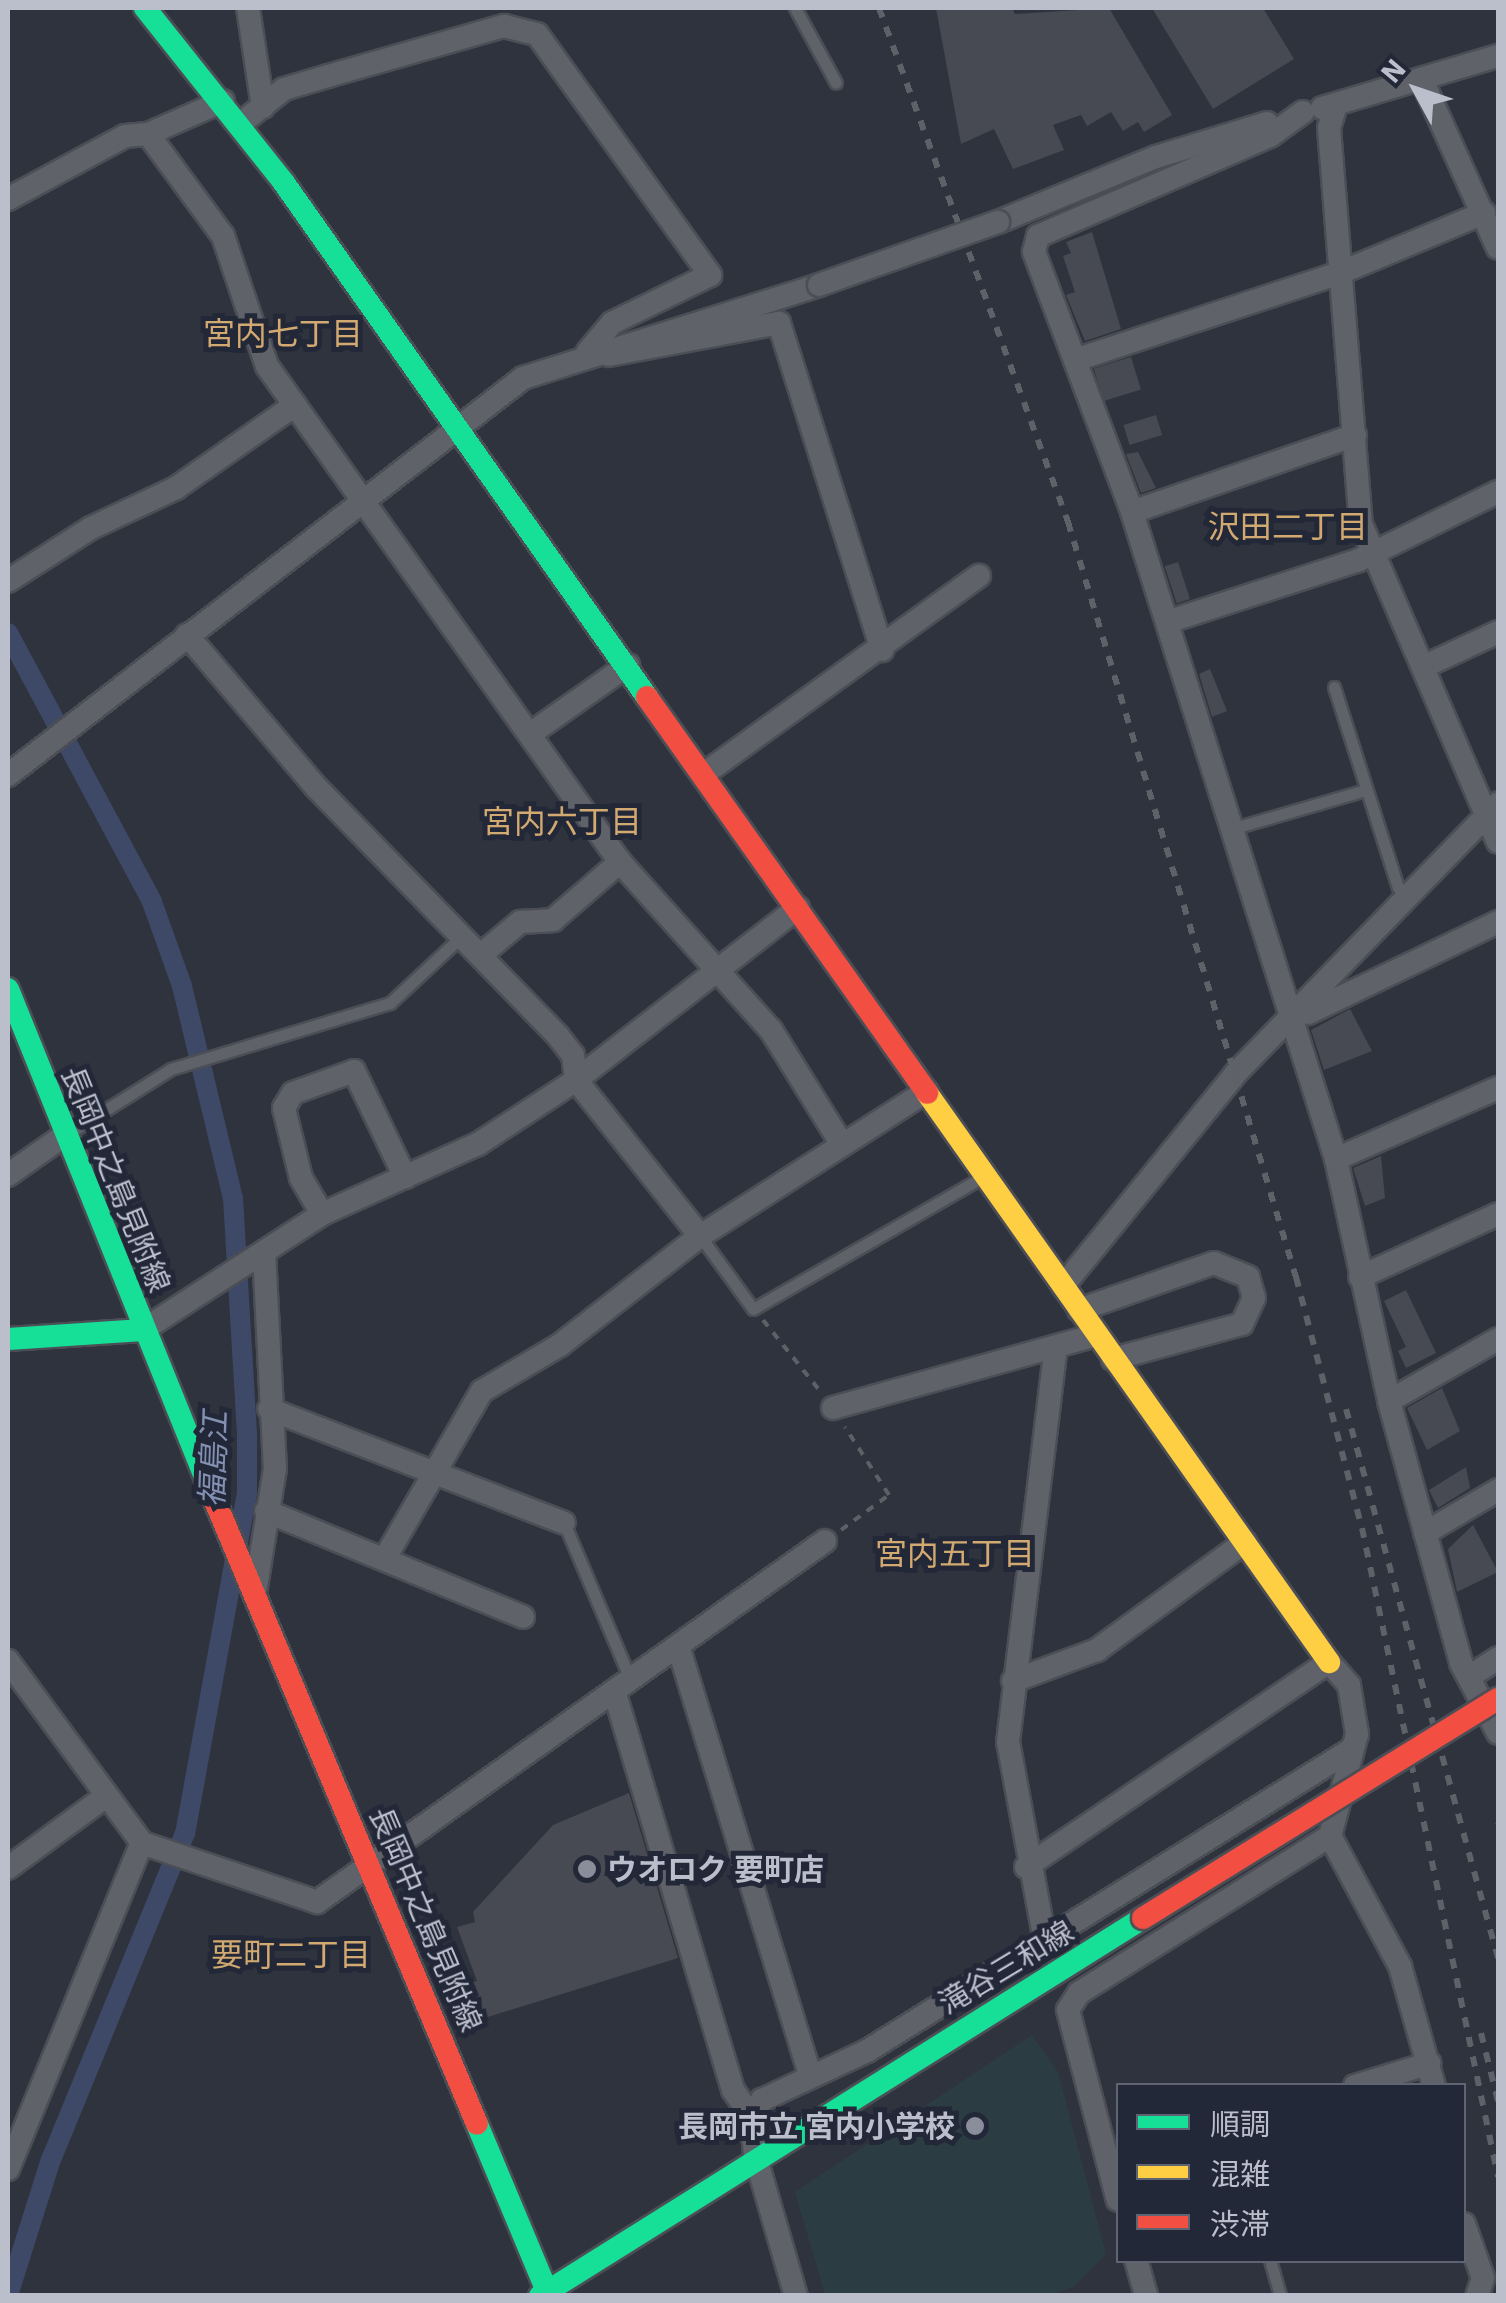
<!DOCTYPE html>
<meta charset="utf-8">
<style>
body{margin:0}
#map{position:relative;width:1506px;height:2303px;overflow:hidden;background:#2f333d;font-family:"IBM Plex Sans","Noto Sans JP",sans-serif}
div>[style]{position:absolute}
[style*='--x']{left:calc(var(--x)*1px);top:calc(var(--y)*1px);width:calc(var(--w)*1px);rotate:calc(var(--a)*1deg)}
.green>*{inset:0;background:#2c3c43}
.canal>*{height:20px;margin:-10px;padding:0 10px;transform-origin:10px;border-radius:10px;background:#3e4967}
.building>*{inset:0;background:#474a52;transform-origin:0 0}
.path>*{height:4px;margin-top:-2px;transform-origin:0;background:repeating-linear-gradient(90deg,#5d6167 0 8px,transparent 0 16px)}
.roads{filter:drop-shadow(2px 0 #4c4e56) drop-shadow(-2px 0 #4c4e56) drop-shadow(0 2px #4c4e56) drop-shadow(0 -2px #4c4e56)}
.lane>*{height:11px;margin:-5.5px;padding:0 5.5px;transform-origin:5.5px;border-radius:5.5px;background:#60626a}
.street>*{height:22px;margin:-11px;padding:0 11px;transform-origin:11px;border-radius:11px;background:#60626a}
.fast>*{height:22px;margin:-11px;padding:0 11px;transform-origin:11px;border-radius:11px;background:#16e098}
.slow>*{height:22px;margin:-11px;padding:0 11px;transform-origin:11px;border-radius:11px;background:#ffcf43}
.jam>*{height:22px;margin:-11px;padding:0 11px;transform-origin:11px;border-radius:11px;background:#f24e42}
.rail>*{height:6px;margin-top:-3px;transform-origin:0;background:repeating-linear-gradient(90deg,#5e6168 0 10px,transparent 0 20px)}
.bridges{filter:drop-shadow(2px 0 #4c4e56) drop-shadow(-2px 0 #4c4e56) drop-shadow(0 2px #4c4e56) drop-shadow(0 -2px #4c4e56)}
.street-bridge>*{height:22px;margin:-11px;padding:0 11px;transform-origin:11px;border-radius:11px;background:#60626a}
.jam-bridge>*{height:22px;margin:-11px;padding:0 11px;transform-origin:11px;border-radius:11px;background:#f24e42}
.dots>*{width:28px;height:28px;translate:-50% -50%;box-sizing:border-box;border:5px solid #222838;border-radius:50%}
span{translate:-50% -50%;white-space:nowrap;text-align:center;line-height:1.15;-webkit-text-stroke:10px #222838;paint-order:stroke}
.street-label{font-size:30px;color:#bbbfcc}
.poi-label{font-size:30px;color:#bbbfcc;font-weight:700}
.left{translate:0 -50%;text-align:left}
.right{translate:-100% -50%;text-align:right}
.neighbourhood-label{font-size:32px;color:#d2a970}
.water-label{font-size:32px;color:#8490b2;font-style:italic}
.frame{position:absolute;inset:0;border:10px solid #bbbfcc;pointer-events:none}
.legend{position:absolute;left:1116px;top:2083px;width:350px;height:180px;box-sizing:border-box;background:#222838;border:2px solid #5f6473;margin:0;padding:12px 18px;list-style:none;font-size:30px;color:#bbbfcc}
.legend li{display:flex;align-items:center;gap:20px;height:50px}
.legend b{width:50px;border:2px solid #5f6473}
.north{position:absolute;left:1366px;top:40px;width:100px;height:100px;-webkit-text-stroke:8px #222838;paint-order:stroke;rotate:310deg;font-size:28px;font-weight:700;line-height:40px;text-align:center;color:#bbbfcc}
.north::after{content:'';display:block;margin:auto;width:35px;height:45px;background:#bbbfcc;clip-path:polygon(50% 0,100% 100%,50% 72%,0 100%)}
</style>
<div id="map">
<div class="green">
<div style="clip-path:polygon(1032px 2035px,1058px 2072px,1106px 2254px,1073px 2287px,1049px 2295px,825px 2295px,795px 2192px)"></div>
</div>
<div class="canal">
<div style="--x:8;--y:633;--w:305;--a:61.8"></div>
<div style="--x:152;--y:902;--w:89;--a:70.3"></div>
<div style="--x:182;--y:986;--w:218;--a:76.5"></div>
<div style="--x:233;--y:1198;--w:234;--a:86.6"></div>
<div style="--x:247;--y:1432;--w:61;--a:90"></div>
<div style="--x:247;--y:1493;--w:346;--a:100.3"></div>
<div style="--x:185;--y:1833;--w:352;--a:112.3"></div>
<div style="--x:51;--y:2159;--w:143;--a:107.5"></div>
</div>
<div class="building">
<div style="clip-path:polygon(936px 8px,1012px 8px,1015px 14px,1109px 8px,1172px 115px,1144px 132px,1138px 122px,1123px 131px,1111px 112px,1087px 126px,1081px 115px,1053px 125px,1064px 150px,1013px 169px,994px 129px,961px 144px)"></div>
<div style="clip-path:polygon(1152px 8px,1263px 8px,1294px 59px,1213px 109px)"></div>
<div style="clip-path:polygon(1092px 232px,1121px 329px,1085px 341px,1066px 295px,1075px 292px,1063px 256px,1071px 253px,1066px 242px)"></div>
<div style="left:1131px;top:357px;width:34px;height:39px;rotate:73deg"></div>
<div style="left:1156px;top:415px;width:21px;height:34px;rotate:73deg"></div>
<div style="clip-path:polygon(1138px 452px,1156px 488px,1141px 493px,1126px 454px)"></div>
<div style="left:1178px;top:562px;width:39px;height:14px;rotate:72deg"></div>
<div style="clip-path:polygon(1210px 669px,1227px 711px,1212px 717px,1199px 674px)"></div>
<div style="clip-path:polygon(1350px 1009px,1372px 1051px,1324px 1070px,1311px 1030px)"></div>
<div style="clip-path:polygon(1381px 1156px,1385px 1198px,1365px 1206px,1353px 1168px)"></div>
<div style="clip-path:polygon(1406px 1290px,1436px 1353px,1406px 1368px,1398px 1351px,1406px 1347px,1384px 1301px)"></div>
<div style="clip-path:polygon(1442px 1388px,1460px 1431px,1427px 1450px,1407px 1408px)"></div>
<div style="clip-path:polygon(1466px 1467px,1470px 1488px,1438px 1508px,1429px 1490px)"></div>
<div style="clip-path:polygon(1473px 1525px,1498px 1572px,1457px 1592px,1448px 1549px)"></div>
<div style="clip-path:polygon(629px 1793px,678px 1958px,478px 2020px,467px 1983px,477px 1981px,457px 1927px,475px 1922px,473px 1912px,553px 1825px)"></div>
</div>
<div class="path">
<div style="--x:763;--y:1320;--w:91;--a:51.2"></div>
<div style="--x:841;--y:1530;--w:59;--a:-36.1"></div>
<div style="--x:889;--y:1495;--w:81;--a:-122.9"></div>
<div style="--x:1497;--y:1822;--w:2;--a:63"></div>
</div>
<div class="roads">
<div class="lane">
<div style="--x:795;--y:8;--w:85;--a:61.3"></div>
<div style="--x:1334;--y:687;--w:210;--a:72.3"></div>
<div style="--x:1398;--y:887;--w:16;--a:40"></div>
<div style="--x:1231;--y:829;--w:140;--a:-16.2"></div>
<div style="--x:64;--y:1136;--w:126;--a:-32.1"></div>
<div style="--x:171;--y:1069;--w:229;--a:-16.8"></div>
<div style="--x:390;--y:1003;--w:101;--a:-43"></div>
<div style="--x:700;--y:1236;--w:90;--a:54"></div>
<div style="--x:753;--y:1309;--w:265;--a:-29.9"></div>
<div style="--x:564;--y:1523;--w:172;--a:67"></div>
<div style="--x:1270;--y:2260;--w:37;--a:74"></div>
</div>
<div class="street">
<div style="--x:248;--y:8;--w:100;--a:81.4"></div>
<div style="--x:1422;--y:80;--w:184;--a:65.7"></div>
<div style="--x:1336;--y:105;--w:24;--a:107"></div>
<div style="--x:1329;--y:128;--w:397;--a:85.4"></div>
<div style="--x:1361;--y:524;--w:346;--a:66.7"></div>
<div style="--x:1322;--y:108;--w:184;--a:-16.5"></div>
<div style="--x:1303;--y:112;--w:41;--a:144"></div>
<div style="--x:1270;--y:136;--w:253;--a:156.7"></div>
<div style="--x:1038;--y:236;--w:16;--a:104"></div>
<div style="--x:1034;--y:252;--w:278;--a:69.3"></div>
<div style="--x:1132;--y:512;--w:678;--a:72.5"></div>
<div style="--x:1336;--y:1159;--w:248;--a:77.6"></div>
<div style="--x:1389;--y:1401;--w:272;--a:74.6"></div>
<div style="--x:1461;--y:1663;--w:79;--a:62.1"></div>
<div style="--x:240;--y:124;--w:56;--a:-38.5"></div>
<div style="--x:284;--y:89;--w:46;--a:-16.5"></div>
<div style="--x:328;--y:76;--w:183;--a:-15.9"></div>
<div style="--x:504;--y:26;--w:34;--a:14"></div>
<div style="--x:537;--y:34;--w:297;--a:54.3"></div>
<div style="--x:710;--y:275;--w:109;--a:153.9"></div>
<div style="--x:612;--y:323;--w:38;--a:130"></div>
<div style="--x:148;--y:134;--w:127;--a:53.7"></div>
<div style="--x:223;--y:236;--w:137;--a:71.3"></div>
<div style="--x:267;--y:366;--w:609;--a:54.56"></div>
<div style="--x:620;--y:862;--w:226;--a:48.1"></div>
<div style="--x:771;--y:1030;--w:133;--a:58.2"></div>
<div style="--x:8;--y:199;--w:133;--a:-28.3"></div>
<div style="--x:125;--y:136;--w:23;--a:-5"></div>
<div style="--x:148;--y:134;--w:82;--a:-23.7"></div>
<div style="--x:998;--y:222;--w:171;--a:-22.4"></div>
<div style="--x:1156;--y:157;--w:116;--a:-17"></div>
<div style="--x:609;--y:355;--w:173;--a:-10.7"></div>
<div style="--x:779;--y:323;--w:343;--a:72.5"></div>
<div style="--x:1078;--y:359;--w:278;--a:-18.2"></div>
<div style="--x:1342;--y:272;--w:154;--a:-22.6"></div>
<div style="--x:1132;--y:512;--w:236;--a:-19"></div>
<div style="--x:8;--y:581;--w:98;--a:-32.6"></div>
<div style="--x:91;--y:528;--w:94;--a:-25.2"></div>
<div style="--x:176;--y:488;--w:145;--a:-34.9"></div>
<div style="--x:1167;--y:622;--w:202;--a:-17.9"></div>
<div style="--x:1359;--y:560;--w:155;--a:-26.1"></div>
<div style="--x:187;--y:635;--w:198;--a:49.7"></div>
<div style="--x:315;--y:786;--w:349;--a:45.8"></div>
<div style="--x:558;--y:1036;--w:24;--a:52"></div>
<div style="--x:573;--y:1055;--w:25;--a:83"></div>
<div style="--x:576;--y:1080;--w:199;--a:51.5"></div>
<div style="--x:1423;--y:667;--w:83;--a:-25"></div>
<div style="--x:530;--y:734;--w:120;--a:-35.1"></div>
<div style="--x:704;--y:774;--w:339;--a:-35.8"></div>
<div style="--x:8;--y:775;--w:650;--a:-37.63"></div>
<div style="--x:523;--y:378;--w:310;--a:-17.4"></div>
<div style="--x:482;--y:954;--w:50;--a:-40.1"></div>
<div style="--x:520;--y:922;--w:33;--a:-3"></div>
<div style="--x:553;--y:920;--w:89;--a:-40.9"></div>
<div style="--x:1308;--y:1013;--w:211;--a:-25.6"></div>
<div style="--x:1336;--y:1159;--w:177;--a:-23.7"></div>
<div style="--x:8;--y:1175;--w:66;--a:-35.1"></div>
<div style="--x:322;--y:1214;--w:42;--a:-120.3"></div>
<div style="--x:301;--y:1178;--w:72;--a:-103.7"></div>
<div style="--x:284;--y:1108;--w:17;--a:-59"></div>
<div style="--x:293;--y:1093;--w:65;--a:-19.8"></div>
<div style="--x:354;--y:1071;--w:118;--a:64.3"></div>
<div style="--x:1360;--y:1277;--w:152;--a:-24.5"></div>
<div style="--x:1063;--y:1286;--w:274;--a:-50.9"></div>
<div style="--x:1236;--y:1073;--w:376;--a:-45.8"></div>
<div style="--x:1079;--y:1310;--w:143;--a:-19.2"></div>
<div style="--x:1214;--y:1263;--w:37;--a:22"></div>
<div style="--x:1248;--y:1277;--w:22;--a:74"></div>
<div style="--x:1254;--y:1298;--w:29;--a:115"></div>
<div style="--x:1242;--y:1324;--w:134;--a:164.8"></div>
<div style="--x:143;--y:1330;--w:213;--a:-32.9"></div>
<div style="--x:322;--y:1214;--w:171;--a:-24.2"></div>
<div style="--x:478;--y:1144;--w:117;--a:-33.1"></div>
<div style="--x:576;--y:1080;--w:281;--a:-37.8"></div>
<div style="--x:1389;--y:1401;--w:125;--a:-29.6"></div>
<div style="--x:833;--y:1408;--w:273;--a:-15.5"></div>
<div style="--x:269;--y:1409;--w:316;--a:21.1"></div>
<div style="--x:266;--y:1511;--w:278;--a:22.4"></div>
<div style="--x:1425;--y:1533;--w:85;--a:-30.5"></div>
<div style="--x:385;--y:1558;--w:193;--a:-59.9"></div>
<div style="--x:482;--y:1391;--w:91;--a:-30.5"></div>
<div style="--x:560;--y:1345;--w:177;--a:-37.9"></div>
<div style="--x:700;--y:1236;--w:269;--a:-32.6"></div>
<div style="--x:256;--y:1587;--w:120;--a:-80.9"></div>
<div style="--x:275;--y:1469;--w:217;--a:-92.9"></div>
<div style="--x:679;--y:1649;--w:445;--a:72.9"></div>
<div style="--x:8;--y:1661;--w:226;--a:53.6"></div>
<div style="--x:142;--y:1843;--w:185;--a:18.6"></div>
<div style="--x:317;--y:1902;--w:623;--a:-35.4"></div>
<div style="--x:1469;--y:1677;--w:35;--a:-33"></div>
<div style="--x:1013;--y:1681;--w:90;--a:-20.3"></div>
<div style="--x:1097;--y:1650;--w:183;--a:-36.1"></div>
<div style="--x:615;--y:1694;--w:413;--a:73.4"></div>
<div style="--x:733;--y:2090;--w:33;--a:55"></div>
<div style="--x:1330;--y:1836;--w:148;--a:61.7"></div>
<div style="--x:1400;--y:1966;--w:125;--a:74.2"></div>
<div style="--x:1026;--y:1867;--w:366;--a:-34.1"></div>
<div style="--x:1329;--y:1662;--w:30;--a:49"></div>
<div style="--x:1349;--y:1685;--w:50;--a:80.7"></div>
<div style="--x:1357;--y:1734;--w:106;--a:104.8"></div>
<div style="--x:1330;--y:1836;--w:296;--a:148"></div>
<div style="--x:1079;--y:1993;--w:20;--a:123"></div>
<div style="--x:1068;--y:2010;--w:196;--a:75.3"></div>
<div style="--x:8;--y:1868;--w:122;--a:-36.3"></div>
<div style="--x:1045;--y:1941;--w:202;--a:-100.5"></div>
<div style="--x:1008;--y:1742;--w:397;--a:-83.1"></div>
<div style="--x:1355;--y:2086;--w:78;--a:-17"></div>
<div style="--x:8;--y:2169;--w:352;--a:-67.7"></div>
<div style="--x:1464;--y:2224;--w:57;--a:70.6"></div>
<div style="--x:1483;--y:2278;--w:19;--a:108"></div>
<div style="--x:1136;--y:2260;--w:37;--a:74"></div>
<div style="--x:796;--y:2296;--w:147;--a:-106.2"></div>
<div style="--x:755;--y:2155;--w:38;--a:-95"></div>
<div style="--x:752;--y:2117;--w:20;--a:-60"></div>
<div style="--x:762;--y:2100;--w:116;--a:-25"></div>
<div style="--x:867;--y:2051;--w:568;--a:-31.9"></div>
</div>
<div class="fast">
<div style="--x:145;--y:8;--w:223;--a:51.5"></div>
<div style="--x:284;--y:183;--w:629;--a:54.77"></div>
<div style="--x:8;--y:989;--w:532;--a:68.02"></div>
<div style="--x:8;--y:1339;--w:135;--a:-3.8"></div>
<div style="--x:477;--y:2124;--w:186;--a:67.3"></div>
<div style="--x:540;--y:2296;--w:712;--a:-32.08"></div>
</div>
<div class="slow">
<div style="--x:927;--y:1093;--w:697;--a:54.76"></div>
</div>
<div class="jam">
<div style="--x:647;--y:697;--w:485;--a:54.7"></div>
<div style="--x:207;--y:1482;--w:696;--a:67.19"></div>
</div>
</div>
<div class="rail">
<div style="--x:879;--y:8;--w:548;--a:69.81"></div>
<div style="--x:1068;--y:522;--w:789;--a:73.2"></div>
<div style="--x:1296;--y:1277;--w:260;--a:75.3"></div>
<div style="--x:1362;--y:1528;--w:663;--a:78.16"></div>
<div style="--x:1346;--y:1409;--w:570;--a:74.52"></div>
<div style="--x:1481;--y:2033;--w:70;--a:76"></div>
</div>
<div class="bridges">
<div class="street-bridge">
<div style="--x:819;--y:285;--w:190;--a:-19.4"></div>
</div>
<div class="jam-bridge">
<div style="--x:1143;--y:1918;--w:417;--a:-31.7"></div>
</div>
</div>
<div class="dots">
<div style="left:587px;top:1869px;background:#8a8e9a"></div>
<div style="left:975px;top:2126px;background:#8a8e9a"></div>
</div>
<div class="street-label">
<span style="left:116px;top:1179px;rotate:68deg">長岡中之島見附線</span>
<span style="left:426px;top:1919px;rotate:67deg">長岡中之島見附線</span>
<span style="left:1006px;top:1967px;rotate:-31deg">滝谷三和線</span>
</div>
<div class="poi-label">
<span class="left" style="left:607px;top:1869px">ウオロク 要町店</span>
<span class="right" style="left:955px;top:2126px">長岡市立 宮内小学校</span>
</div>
<div class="neighbourhood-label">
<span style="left:283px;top:333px">宮内七丁目</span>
<span style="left:1288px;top:526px">沢田二丁目</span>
<span style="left:562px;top:821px">宮内六丁目</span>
<span style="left:955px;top:1553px">宮内五丁目</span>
<span style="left:291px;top:1954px">要町二丁目</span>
</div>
<div class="water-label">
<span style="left:213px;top:1459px;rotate:-88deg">福島江</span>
</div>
<div class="frame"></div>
<ul class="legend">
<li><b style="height:12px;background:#16e098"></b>順調</li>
<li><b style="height:12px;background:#ffcf43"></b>混雑</li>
<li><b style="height:12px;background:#f24e42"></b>渋滞</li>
</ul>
<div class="north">N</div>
</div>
